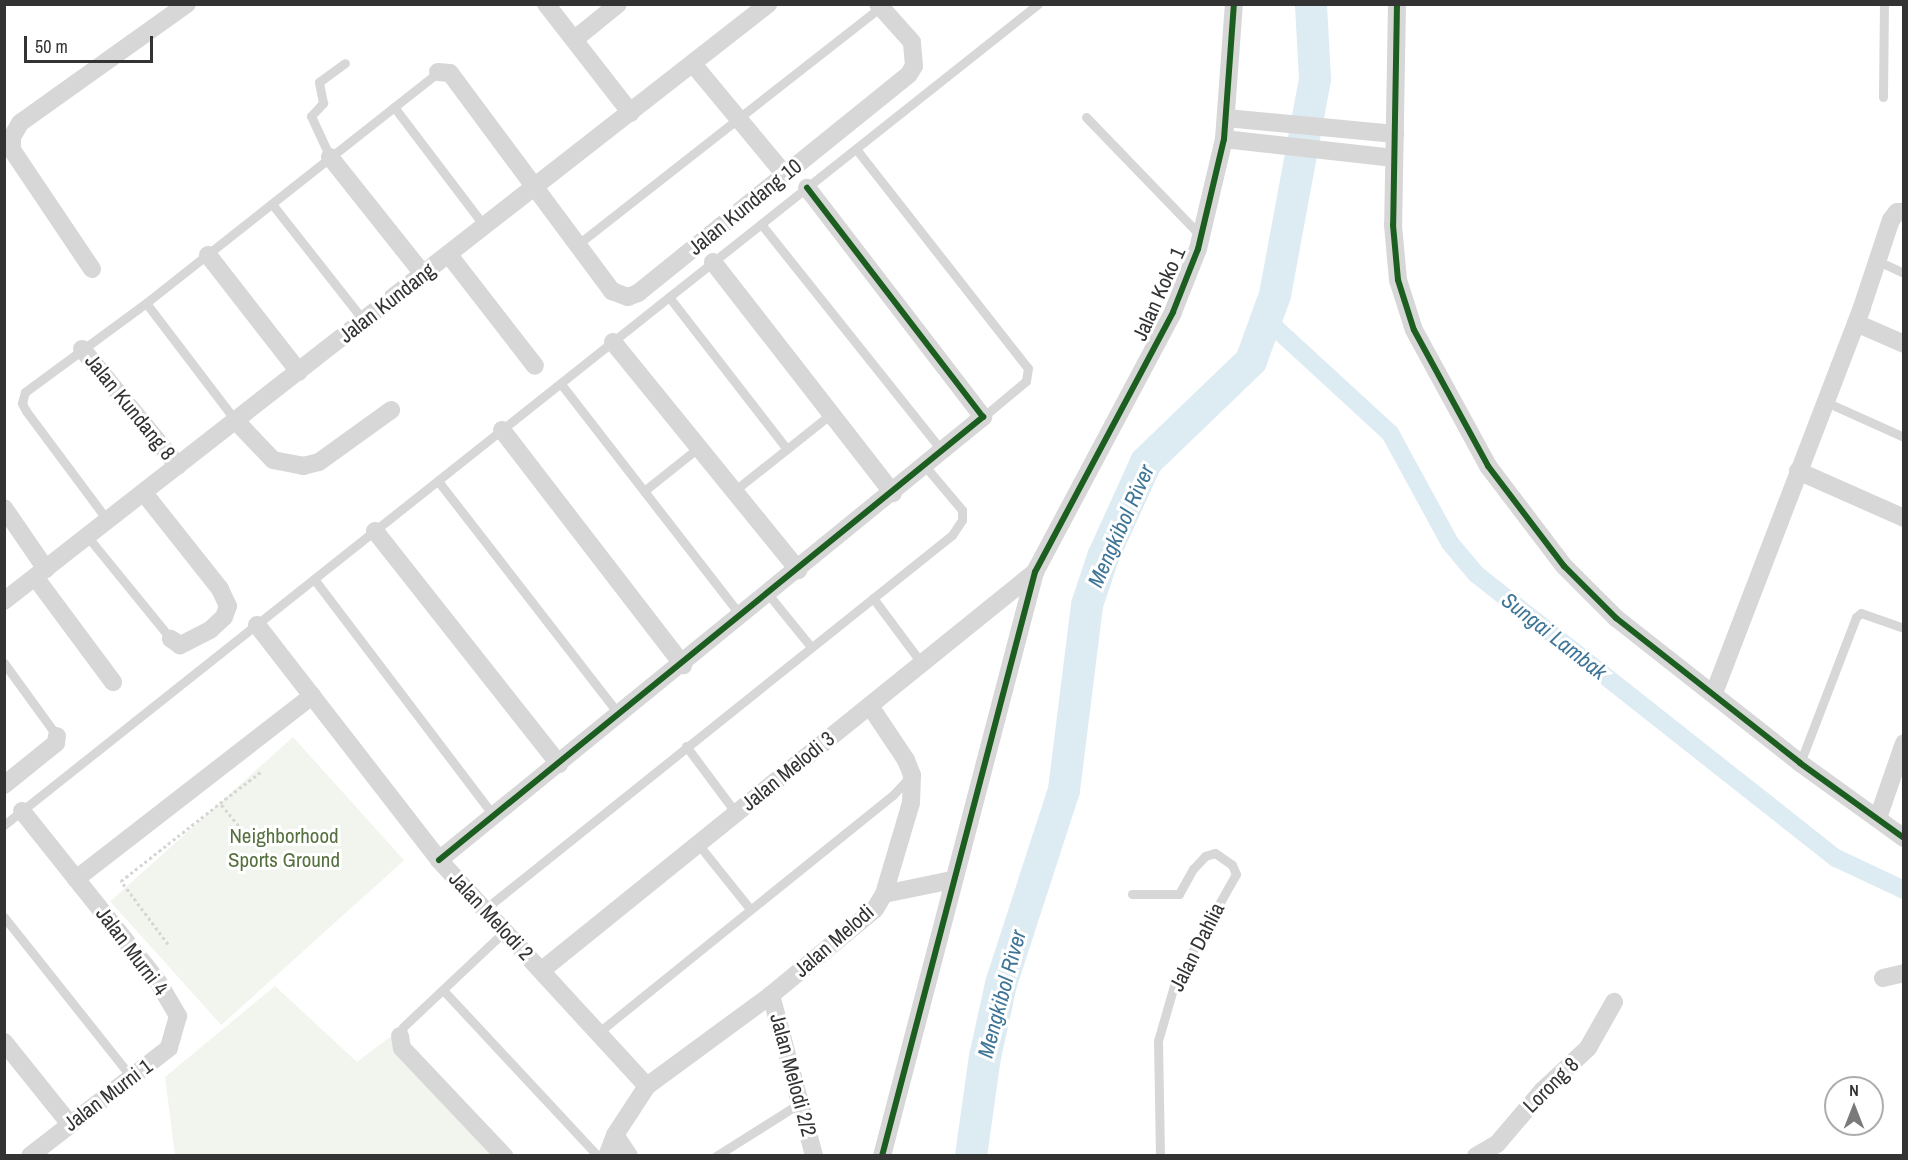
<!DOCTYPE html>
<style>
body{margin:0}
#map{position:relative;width:1908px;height:1160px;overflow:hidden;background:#fff;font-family:"Archivo Narrow",sans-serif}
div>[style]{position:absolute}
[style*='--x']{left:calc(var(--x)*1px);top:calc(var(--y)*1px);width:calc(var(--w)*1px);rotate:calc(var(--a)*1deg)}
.green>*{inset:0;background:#f1f5ed;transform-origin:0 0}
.canal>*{height:18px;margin:-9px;padding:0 9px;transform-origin:9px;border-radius:9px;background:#ddebf3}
.river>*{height:32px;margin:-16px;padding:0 16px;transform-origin:16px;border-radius:16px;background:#ddebf3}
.path>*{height:3px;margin-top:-1.5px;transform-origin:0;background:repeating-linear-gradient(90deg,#d6d6d6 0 3px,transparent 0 6px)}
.service>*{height:9px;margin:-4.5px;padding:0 4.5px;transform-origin:4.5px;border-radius:4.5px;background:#d7d7d7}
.minor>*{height:18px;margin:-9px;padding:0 9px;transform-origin:9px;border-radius:9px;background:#d7d7d7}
.cycleway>*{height:6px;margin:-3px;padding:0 3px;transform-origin:3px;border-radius:3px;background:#1b5e20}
span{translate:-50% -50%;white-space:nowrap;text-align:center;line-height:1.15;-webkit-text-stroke:6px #fff;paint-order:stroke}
.street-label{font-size:21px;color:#333}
.park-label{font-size:21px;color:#56703f}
.water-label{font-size:22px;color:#3f7597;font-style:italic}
.frame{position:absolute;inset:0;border:6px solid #333;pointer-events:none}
.north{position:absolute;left:1824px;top:1076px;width:60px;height:60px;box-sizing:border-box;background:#fff;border:2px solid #adadad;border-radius:50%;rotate:0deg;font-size:16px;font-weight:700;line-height:24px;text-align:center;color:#333}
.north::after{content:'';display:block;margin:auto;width:21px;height:27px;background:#7a7a7a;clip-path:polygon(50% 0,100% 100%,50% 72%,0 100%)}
.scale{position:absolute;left:24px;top:36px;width:129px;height:27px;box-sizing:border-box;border:3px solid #333;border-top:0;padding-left:8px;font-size:18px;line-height:21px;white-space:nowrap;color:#333;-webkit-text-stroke:4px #fff;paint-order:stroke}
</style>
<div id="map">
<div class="green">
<div style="left:293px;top:737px;width:166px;height:246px;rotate:48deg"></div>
<div style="clip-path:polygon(275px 986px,357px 1062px,390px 1037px,498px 1155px,175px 1155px,165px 1077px)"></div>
</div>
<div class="canal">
<div style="--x:1267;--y:320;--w:167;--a:42.6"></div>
<div style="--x:1390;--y:433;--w:125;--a:61.4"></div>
<div style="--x:1450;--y:543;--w:40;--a:50"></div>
<div style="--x:1476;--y:574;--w:459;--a:38.3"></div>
<div style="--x:1836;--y:858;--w:75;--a:25.2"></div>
</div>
<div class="river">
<div style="--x:971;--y:1156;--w:100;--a:-82"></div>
<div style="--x:985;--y:1057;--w:75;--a:-77.6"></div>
<div style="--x:1001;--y:984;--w:204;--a:-72"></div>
<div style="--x:1064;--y:790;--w:186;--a:-82.9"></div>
<div style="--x:1087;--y:605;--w:51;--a:-71.6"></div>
<div style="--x:1103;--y:557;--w:104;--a:-65.6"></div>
<div style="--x:1146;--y:462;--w:146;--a:-43.9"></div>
<div style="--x:1251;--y:361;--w:70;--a:-70"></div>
<div style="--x:1275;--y:295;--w:220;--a:-79.5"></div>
<div style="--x:1315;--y:79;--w:75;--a:-93.1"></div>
</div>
<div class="path">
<div style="--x:254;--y:844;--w:53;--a:-129.7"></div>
<div style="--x:220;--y:803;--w:53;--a:-37.3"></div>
<div style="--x:168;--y:944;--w:79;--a:-126.7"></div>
<div style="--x:121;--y:881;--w:126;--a:-38.2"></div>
</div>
<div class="service">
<div style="--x:1883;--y:97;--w:93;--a:-89.4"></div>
<div style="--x:394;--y:107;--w:151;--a:52.8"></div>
<div style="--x:1086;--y:117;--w:167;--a:46"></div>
<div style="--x:856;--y:149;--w:278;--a:51.9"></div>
<div style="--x:1028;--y:368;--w:13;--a:99"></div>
<div style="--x:1026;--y:381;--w:56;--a:140.1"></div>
<div style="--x:330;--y:157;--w:45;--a:-114.9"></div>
<div style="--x:311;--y:116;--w:18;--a:-47"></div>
<div style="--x:323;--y:103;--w:21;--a:-101"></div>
<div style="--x:319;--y:82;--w:32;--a:-36"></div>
<div style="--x:272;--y:204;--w:149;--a:51.8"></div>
<div style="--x:761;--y:224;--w:292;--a:51.4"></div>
<div style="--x:577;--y:245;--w:385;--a:-38.1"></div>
<div style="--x:1878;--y:261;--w:29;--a:25"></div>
<div style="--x:669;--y:297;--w:192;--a:52.2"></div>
<div style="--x:146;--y:303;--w:148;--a:52.7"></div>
<div style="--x:561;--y:384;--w:295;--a:52.2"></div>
<div style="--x:1826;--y:402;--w:85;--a:24.2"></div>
<div style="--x:438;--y:481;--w:297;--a:52.2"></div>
<div style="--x:644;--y:491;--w:69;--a:-38.5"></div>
<div style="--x:734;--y:491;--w:125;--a:-38.5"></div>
<div style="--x:108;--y:521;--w:137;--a:-126.7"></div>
<div style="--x:26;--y:411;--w:9;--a:-117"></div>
<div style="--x:22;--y:403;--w:11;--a:-75"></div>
<div style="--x:25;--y:392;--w:150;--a:-36.3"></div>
<div style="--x:146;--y:303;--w:372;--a:-38.3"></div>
<div style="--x:87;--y:536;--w:133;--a:50.8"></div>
<div style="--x:314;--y:579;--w:296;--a:52.8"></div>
<div style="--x:768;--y:594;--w:68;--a:50.9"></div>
<div style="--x:873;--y:598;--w:84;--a:53.3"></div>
<div style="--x:4;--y:663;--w:90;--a:54"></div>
<div style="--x:686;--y:746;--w:84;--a:53.3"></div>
<div style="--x:1800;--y:763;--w:156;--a:-69"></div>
<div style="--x:1856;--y:617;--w:6;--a:-39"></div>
<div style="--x:1861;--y:613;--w:46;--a:19.2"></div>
<div style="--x:4;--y:825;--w:1320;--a:-38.45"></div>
<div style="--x:698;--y:844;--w:83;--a:51.3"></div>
<div style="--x:1132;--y:894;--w:47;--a:0"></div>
<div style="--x:1179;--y:894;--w:29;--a:-61"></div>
<div style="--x:1193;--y:869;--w:18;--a:-47"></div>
<div style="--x:1205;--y:856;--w:10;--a:-17"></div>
<div style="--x:1215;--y:853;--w:21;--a:35"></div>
<div style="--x:1232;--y:865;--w:10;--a:66"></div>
<div style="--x:1236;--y:874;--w:124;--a:119.5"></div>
<div style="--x:1175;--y:982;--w:61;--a:106.1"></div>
<div style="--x:1158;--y:1041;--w:115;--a:89"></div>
<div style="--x:485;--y:909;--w:598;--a:-38.69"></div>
<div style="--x:952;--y:535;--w:18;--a:-56"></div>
<div style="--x:962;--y:520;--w:10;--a:-90"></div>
<div style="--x:962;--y:510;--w:57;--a:-130.1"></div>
<div style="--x:4;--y:917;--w:206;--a:51.5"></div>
<div style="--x:443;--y:990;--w:227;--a:47"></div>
<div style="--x:599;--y:1032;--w:378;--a:-38.9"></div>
<div style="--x:893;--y:795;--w:25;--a:-47"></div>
<div style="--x:400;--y:1036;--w:9;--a:-72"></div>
<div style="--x:403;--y:1027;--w:140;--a:-43.3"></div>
<div style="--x:716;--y:1156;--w:99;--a:-32.2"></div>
</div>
<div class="minor">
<div style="--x:546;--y:4;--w:138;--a:52.1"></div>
<div style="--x:1397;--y:4;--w:221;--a:91"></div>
<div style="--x:1393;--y:225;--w:55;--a:84.8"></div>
<div style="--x:1398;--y:280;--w:52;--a:72.3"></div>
<div style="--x:1414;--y:330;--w:155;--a:61.4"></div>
<div style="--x:1488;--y:466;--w:126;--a:52.8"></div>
<div style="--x:1564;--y:566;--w:74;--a:45"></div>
<div style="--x:1616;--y:618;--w:234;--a:38.2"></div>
<div style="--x:1800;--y:763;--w:128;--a:35.8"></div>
<div style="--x:575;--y:39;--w:55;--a:-39.1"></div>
<div style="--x:693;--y:64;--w:144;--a:50.3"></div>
<div style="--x:438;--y:72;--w:12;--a:5"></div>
<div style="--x:450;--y:73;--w:272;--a:53.4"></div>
<div style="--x:612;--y:291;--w:17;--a:21"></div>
<div style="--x:628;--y:297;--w:11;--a:-22"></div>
<div style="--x:638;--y:293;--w:348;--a:-38.9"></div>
<div style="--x:909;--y:74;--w:9;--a:-58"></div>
<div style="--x:914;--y:66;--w:24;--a:-95"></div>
<div style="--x:912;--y:42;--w:51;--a:-131.8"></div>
<div style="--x:1226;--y:118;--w:170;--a:5.4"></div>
<div style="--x:1224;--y:139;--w:171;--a:6.4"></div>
<div style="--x:330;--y:157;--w:151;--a:51.5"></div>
<div style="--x:208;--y:255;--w:148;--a:52.1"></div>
<div style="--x:449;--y:255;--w:140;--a:52.2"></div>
<div style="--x:713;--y:262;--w:293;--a:52.1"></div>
<div style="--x:92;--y:269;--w:143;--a:-123.9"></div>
<div style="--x:12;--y:150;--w:13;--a:-90"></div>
<div style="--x:12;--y:137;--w:16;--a:-60"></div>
<div style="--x:20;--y:123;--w:205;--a:-35.5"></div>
<div style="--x:1856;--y:323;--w:52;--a:23.6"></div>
<div style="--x:613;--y:342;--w:294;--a:50.9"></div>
<div style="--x:82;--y:349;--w:151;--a:50.6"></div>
<div style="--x:236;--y:421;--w:54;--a:46.5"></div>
<div style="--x:273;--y:460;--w:31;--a:11"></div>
<div style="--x:303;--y:466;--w:16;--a:-14"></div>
<div style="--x:319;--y:462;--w:89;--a:-35.8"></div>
<div style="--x:502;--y:430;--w:297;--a:52.4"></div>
<div style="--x:1798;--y:471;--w:116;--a:23.9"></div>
<div style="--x:144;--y:493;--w:122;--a:51.6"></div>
<div style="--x:220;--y:589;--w:19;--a:65"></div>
<div style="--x:228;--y:606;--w:12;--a:110"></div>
<div style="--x:224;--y:617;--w:19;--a:137"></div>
<div style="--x:210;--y:630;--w:34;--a:153"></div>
<div style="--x:180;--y:645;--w:11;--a:-146"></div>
<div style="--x:4;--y:508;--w:74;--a:55.5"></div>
<div style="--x:375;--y:531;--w:297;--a:51.7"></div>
<div style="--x:35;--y:577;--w:131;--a:53.4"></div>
<div style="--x:4;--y:601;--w:970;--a:-38"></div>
<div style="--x:257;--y:625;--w:297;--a:52.2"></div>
<div style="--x:439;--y:860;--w:307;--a:47.4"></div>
<div style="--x:1714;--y:693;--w:413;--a:-69"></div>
<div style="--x:1862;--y:307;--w:92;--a:-71.6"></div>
<div style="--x:1891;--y:220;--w:10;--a:-53"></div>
<div style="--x:1897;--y:212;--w:7;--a:0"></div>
<div style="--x:4;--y:785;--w:67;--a:-38.9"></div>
<div style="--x:56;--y:743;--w:7;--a:-82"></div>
<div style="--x:22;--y:811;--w:216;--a:51.4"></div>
<div style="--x:157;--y:980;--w:42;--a:59.7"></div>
<div style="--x:178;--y:1016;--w:33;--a:106"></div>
<div style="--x:169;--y:1048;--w:176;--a:142.2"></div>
<div style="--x:1878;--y:818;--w:79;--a:-70.9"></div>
<div style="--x:439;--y:860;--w:702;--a:-39.16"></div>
<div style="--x:983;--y:417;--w:289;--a:-127.5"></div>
<div style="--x:76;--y:879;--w:299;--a:-37.8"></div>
<div style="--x:884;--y:894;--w:69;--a:-11.6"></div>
<div style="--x:542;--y:970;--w:634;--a:-38.91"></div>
<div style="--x:1883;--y:978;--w:22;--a:-13"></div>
<div style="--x:771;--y:995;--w:167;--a:75"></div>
<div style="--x:400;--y:1036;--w:12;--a:81"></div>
<div style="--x:402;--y:1048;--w:149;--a:46.6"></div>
<div style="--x:4;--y:1042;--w:105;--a:51.2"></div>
<div style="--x:615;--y:1135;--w:25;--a:56"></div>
<div style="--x:607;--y:1156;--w:22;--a:-69"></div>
<div style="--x:615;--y:1135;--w:59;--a:-56.9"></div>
<div style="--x:647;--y:1086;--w:154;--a:-36.3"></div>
<div style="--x:771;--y:995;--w:135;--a:-39.6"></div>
<div style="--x:875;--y:909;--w:17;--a:-59"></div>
<div style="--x:884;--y:894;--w:95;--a:-73.5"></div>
<div style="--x:911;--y:803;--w:28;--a:-88"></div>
<div style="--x:912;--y:775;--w:16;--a:-112"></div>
<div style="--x:906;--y:760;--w:65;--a:-123.7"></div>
<div style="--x:882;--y:1156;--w:604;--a:-75.32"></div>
<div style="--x:1035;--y:572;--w:294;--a:-62"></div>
<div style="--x:1173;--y:312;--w:68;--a:-68.4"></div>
<div style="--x:1198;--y:249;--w:113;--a:-76.7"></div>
<div style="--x:1224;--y:139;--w:135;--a:-85.8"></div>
<div style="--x:1476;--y:1156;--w:24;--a:-30"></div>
<div style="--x:1497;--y:1144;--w:71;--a:-49.6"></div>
<div style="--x:1543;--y:1090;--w:62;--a:-43"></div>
<div style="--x:1588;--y:1048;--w:53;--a:-60.5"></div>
</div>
<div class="cycleway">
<div style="--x:1397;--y:4;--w:221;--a:91"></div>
<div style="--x:1393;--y:225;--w:55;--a:84.8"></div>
<div style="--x:1398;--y:280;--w:52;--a:72.3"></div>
<div style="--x:1414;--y:330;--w:155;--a:61.4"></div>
<div style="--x:1488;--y:466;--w:126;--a:52.8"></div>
<div style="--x:1564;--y:566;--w:74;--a:45"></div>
<div style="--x:1616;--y:618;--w:234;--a:38.2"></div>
<div style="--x:1800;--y:763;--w:128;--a:35.8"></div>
<div style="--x:439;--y:860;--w:702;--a:-39.16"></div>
<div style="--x:983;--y:417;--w:289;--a:-127.5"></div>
<div style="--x:882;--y:1156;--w:604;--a:-75.32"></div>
<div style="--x:1035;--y:572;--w:294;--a:-62"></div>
<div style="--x:1173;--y:312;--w:68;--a:-68.4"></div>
<div style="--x:1198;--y:249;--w:113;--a:-76.7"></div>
<div style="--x:1224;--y:139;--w:135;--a:-85.8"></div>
</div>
<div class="street-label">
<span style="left:745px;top:207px;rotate:-39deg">Jalan Kundang 10</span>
<span style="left:1159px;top:294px;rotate:-66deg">Jalan Koko 1</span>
<span style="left:387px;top:303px;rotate:-38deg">Jalan Kundang</span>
<span style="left:130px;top:407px;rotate:51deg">Jalan Kundang 8</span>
<span style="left:788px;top:771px;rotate:-39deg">Jalan Melodi 3</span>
<span style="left:491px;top:916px;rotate:47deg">Jalan Melodi 2</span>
<span style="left:834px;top:941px;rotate:-41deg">Jalan Melodi</span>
<span style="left:1197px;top:947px;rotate:-63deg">Jalan Dahlia</span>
<span style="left:132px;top:951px;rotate:53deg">Jalan Murni 4</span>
<span style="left:793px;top:1075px;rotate:75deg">Jalan Melodi 2/2</span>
<span style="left:1551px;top:1085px;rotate:-45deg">Lorong 8</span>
<span style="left:108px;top:1095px;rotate:-37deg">Jalan Murni 1</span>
</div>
<div class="park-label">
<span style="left:284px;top:848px">Neighborhood<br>Sports Ground</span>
</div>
<div class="water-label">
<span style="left:1121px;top:526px;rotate:-66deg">Mengkibol River</span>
<span style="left:1554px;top:636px;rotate:38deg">Sungai Lambak</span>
<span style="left:1002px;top:994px;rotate:-75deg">Mengkibol River</span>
</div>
<div class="frame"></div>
<div class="north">N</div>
<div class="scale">50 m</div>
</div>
